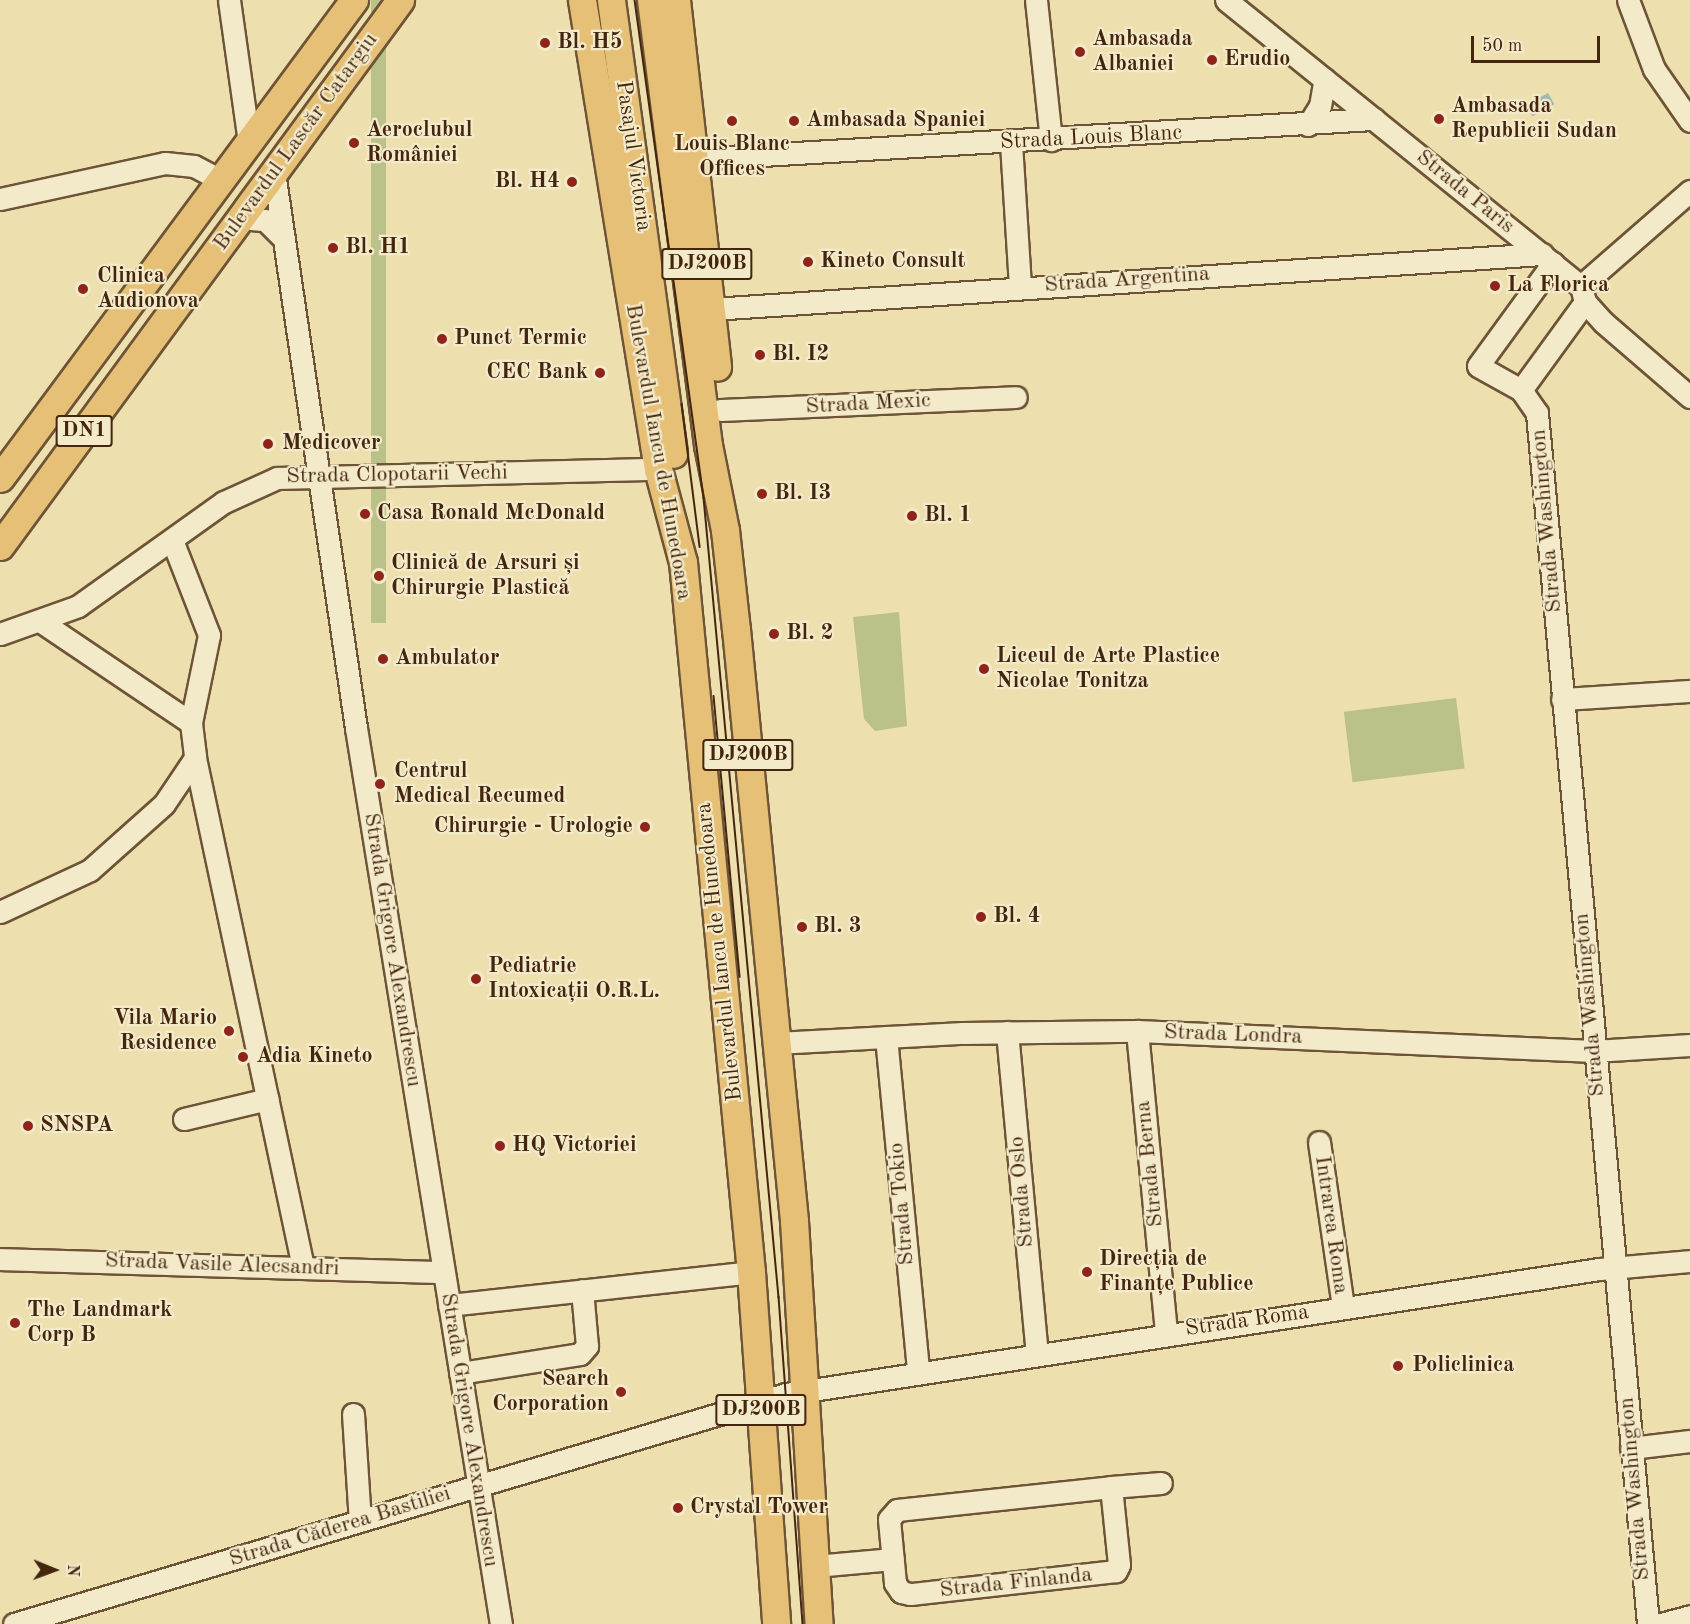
<!DOCTYPE html>
<meta charset="utf-8">
<style>
body{margin:0}
#map{position:relative;width:1690px;height:1624px;overflow:hidden;background:#eddfae;font-family:"Old Standard TT",serif}
div>[style]{position:absolute}
[style*='--x']{left:calc(var(--x)*1px);top:calc(var(--y)*1px);width:calc(var(--w)*1px);rotate:calc(var(--a)*1deg)}
.green>*{inset:0;background:#bac189;transform-origin:0 0}
.water>*{inset:0;background:#9fb9b6;transform-origin:0 0}
.roads{filter:drop-shadow(2px 0 #6e5436) drop-shadow(-2px 0 #6e5436) drop-shadow(0 2px #6e5436) drop-shadow(0 -2px #6e5436)}
.minor>*{height:21px;margin:-10.5px;padding:0 10.5px;transform-origin:10.5px;border-radius:10.5px;background:#f3eaca}
.major>*{height:27px;margin:-13.5px;padding:0 13.5px;transform-origin:13.5px;border-radius:13.5px;background:#e6c077}
.tram>*{height:1.5px;margin:-0.75px;padding:0 0.75px;transform-origin:0.75px;border-radius:0.75px;background:#44250e}
.dots>*{width:16px;height:16px;translate:-50% -50%;box-sizing:border-box;border:3px solid #f3eaca;border-radius:50%}
span{translate:-50% -50%;white-space:nowrap;text-align:center;line-height:1.15;-webkit-text-stroke:4.5px #f3eaca;paint-order:stroke}
.shield-label span{padding:2px 4px;background:#f3eaca;border:2px solid;border-radius:4px;-webkit-text-stroke-width:0}
.shield-label{font-size:21px;color:#44250e;font-weight:700}
.poi-label{font-size:22px;color:#44250e;font-weight:700}
.left{translate:0 -50%;text-align:left}
.right{translate:-100% -50%;text-align:right}
.street-label{font-size:22px;color:#44250e}
.north{position:absolute;left:24px;top:1540px;width:60px;height:60px;-webkit-text-stroke:4px #f3eaca;paint-order:stroke;rotate:91deg;font-size:16px;font-weight:700;line-height:24px;text-align:center;color:#44250e}
.north::after{content:'';display:block;margin:auto;width:21px;height:27px;background:#44250e;clip-path:polygon(50% 0,100% 100%,50% 72%,0 100%)}
.scale{position:absolute;left:1471px;top:36px;width:129px;height:27px;box-sizing:border-box;border:3px solid #44250e;border-top:0;padding-left:8px;font-size:18px;line-height:21px;white-space:nowrap;color:#44250e;-webkit-text-stroke:4px #f3eaca;paint-order:stroke}
</style>
<div id="map">
<div class="green">
<div style="left:371px;top:0;width:15px;height:623px"></div>
<div style="clip-path:polygon(899px 612px,907px 726px,875px 731px,864px 719px,853px 617px)"></div>
<div style="left:1456px;top:698px;width:71px;height:113px;rotate:83deg"></div>
</div>
<div class="water">
<div style="left:1548px;top:93px;width:13px;height:25px;rotate:61deg"></div>
</div>
<div class="roads">
<div class="minor">
<div style="--x:229;--y:0;--w:143;--a:82"></div>
<div style="--x:1036;--y:0;--w:141;--a:83.9"></div>
<div style="--x:1226;--y:0;--w:456;--a:38.9"></div>
<div style="--x:1581;--y:286;--w:16;--a:76"></div>
<div style="--x:1585;--y:302;--w:27;--a:48"></div>
<div style="--x:1603;--y:322;--w:115;--a:40.8"></div>
<div style="--x:1628;--y:0;--w:74;--a:69.4"></div>
<div style="--x:1654;--y:69;--w:63;--a:55.3"></div>
<div style="--x:1308;--y:125;--w:22;--a:-58"></div>
<div style="--x:1320;--y:106;--w:27;--a:-80"></div>
<div style="--x:1011;--y:143;--w:144;--a:86.4"></div>
<div style="--x:694;--y:159;--w:681;--a:-3.37"></div>
<div style="--x:274;--y:172;--w:562;--a:81.61"></div>
<div style="--x:356;--y:728;--w:908;--a:80.81"></div>
<div style="--x:0;--y:199;--w:169;--a:-12.3"></div>
<div style="--x:165;--y:163;--w:29;--a:6"></div>
<div style="--x:194;--y:166;--w:30;--a:28"></div>
<div style="--x:240;--y:218;--w:25;--a:5"></div>
<div style="--x:265;--y:220;--w:27;--a:45"></div>
<div style="--x:1553;--y:263;--w:127;--a:126.1"></div>
<div style="--x:1478;--y:366;--w:49;--a:29.2"></div>
<div style="--x:1521;--y:390;--w:28;--a:55"></div>
<div style="--x:1537;--y:413;--w:1216;--a:84.76"></div>
<div style="--x:1581;--y:286;--w:145;--a:-41.1"></div>
<div style="--x:712;--y:309;--w:832;--a:-3.79"></div>
<div style="--x:1521;--y:390;--w:109;--a:-54"></div>
<div style="--x:720;--y:410;--w:296;--a:-2.5"></div>
<div style="--x:172;--y:540;--w:102;--a:68.7"></div>
<div style="--x:209;--y:635;--w:90;--a:101.6"></div>
<div style="--x:191;--y:723;--w:35;--a:83"></div>
<div style="--x:195;--y:758;--w:520;--a:78.02"></div>
<div style="--x:40;--y:621;--w:182;--a:34"></div>
<div style="--x:0;--y:634;--w:83;--a:-19.7"></div>
<div style="--x:78;--y:606;--w:179;--a:-35.5"></div>
<div style="--x:224;--y:502;--w:58;--a:-24.4"></div>
<div style="--x:277;--y:478;--w:381;--a:-1.4"></div>
<div style="--x:1562;--y:699;--w:128;--a:-3.6"></div>
<div style="--x:0;--y:912;--w:99;--a:-25"></div>
<div style="--x:90;--y:870;--w:99;--a:-41.7"></div>
<div style="--x:164;--y:804;--w:55;--a:-56"></div>
<div style="--x:1137;--y:1031;--w:303;--a:84.5"></div>
<div style="--x:1007;--y:1032;--w:322;--a:84.7"></div>
<div style="--x:886;--y:1037;--w:336;--a:84.5"></div>
<div style="--x:776;--y:1043;--w:187;--a:-3.1"></div>
<div style="--x:963;--y:1033;--w:174;--a:-0.7"></div>
<div style="--x:1137;--y:1031;--w:457;--a:2.5"></div>
<div style="--x:1594;--y:1051;--w:96;--a:-3.6"></div>
<div style="--x:184;--y:1119;--w:86;--a:-13.4"></div>
<div style="--x:1319;--y:1142;--w:167;--a:81.7"></div>
<div style="--x:0;--y:1259;--w:443;--a:1.7"></div>
<div style="--x:449;--y:1305;--w:304;--a:-6.2"></div>
<div style="--x:460;--y:1373;--w:121;--a:-9"></div>
<div style="--x:580;--y:1354;--w:11;--a:-49"></div>
<div style="--x:587;--y:1346;--w:56;--a:-95.1"></div>
<div style="--x:353;--y:1414;--w:107;--a:86.3"></div>
<div style="--x:1631;--y:1448;--w:59;--a:-6.8"></div>
<div style="--x:1111;--y:1487;--w:78;--a:84.1"></div>
<div style="--x:1119;--y:1565;--w:7;--a:117"></div>
<div style="--x:1116;--y:1571;--w:207;--a:173.6"></div>
<div style="--x:910;--y:1594;--w:9;--a:-167"></div>
<div style="--x:901;--y:1592;--w:11;--a:-124"></div>
<div style="--x:895;--y:1583;--w:64;--a:-95.4"></div>
<div style="--x:889;--y:1519;--w:12;--a:-48"></div>
<div style="--x:897;--y:1510;--w:215;--a:-6.1"></div>
<div style="--x:1111;--y:1487;--w:50;--a:-4.6"></div>
<div style="--x:815;--y:1566;--w:78;--a:-5.1"></div>
<div style="--x:14;--y:1624;--w:806;--a:-16.59"></div>
<div style="--x:786;--y:1394;--w:823;--a:-8.74"></div>
<div style="--x:1599;--y:1269;--w:91;--a:-5"></div>
<div style="--x:1661;--y:1624;--w:30;--a:-15"></div>
</div>
<div class="major">
<div style="--x:582;--y:0;--w:475;--a:80.8"></div>
<div style="--x:658;--y:469;--w:96;--a:75"></div>
<div style="--x:683;--y:562;--w:713;--a:84.53"></div>
<div style="--x:751;--y:1272;--w:353;--a:85.9"></div>
<div style="--x:611;--y:0;--w:458;--a:82.2"></div>
<div style="--x:651;--y:0;--w:449;--a:82.7"></div>
<div style="--x:708;--y:445;--w:87;--a:78.7"></div>
<div style="--x:725;--y:530;--w:100;--a:83.7"></div>
<div style="--x:736;--y:629;--w:595;--a:84.4"></div>
<div style="--x:794;--y:1221;--w:404;--a:86.5"></div>
<div style="--x:676;--y:0;--w:369;--a:83.6"></div>
<div style="--x:0;--y:478;--w:595;--a:-53.48"></div>
<div style="--x:0;--y:546;--w:677;--a:-53.77"></div>
</div>
</div>
<div class="tram">
<div style="--x:635;--y:0;--w:503;--a:82.11"></div>
<div style="--x:704;--y:498;--w:803;--a:84.64"></div>
<div style="--x:779;--y:1297;--w:328;--a:85.8"></div>
<div style="--x:682;--y:404;--w:144;--a:82.8"></div>
<div style="--x:714;--y:696;--w:282;--a:84.7"></div>
</div>
<div class="dots">
<div style="left:545px;top:43px;background:#8f2418"></div>
<div style="left:1080px;top:52px;background:#8f2418"></div>
<div style="left:1212px;top:60px;background:#8f2418"></div>
<div style="left:1439px;top:119px;background:#8f2418"></div>
<div style="left:732px;top:121px;background:#8f2418"></div>
<div style="left:794px;top:121px;background:#8f2418"></div>
<div style="left:354px;top:143px;background:#8f2418"></div>
<div style="left:572px;top:182px;background:#8f2418"></div>
<div style="left:333px;top:248px;background:#8f2418"></div>
<div style="left:808px;top:262px;background:#8f2418"></div>
<div style="left:1495px;top:286px;background:#8f2418"></div>
<div style="left:83px;top:289px;background:#8f2418"></div>
<div style="left:442px;top:339px;background:#8f2418"></div>
<div style="left:760px;top:355px;background:#8f2418"></div>
<div style="left:600px;top:373px;background:#8f2418"></div>
<div style="left:268px;top:444px;background:#8f2418"></div>
<div style="left:762px;top:494px;background:#8f2418"></div>
<div style="left:365px;top:514px;background:#8f2418"></div>
<div style="left:912px;top:516px;background:#8f2418"></div>
<div style="left:379px;top:576px;background:#8f2418"></div>
<div style="left:774px;top:634px;background:#8f2418"></div>
<div style="left:383px;top:659px;background:#8f2418"></div>
<div style="left:984px;top:669px;background:#8f2418"></div>
<div style="left:380px;top:784px;background:#8f2418"></div>
<div style="left:645px;top:827px;background:#8f2418"></div>
<div style="left:981px;top:917px;background:#8f2418"></div>
<div style="left:802px;top:927px;background:#8f2418"></div>
<div style="left:476px;top:979px;background:#8f2418"></div>
<div style="left:229px;top:1031px;background:#8f2418"></div>
<div style="left:243px;top:1057px;background:#8f2418"></div>
<div style="left:28px;top:1126px;background:#8f2418"></div>
<div style="left:500px;top:1146px;background:#8f2418"></div>
<div style="left:1087px;top:1272px;background:#8f2418"></div>
<div style="left:15px;top:1323px;background:#8f2418"></div>
<div style="left:1398px;top:1366px;background:#8f2418"></div>
<div style="left:621px;top:1392px;background:#8f2418"></div>
<div style="left:678px;top:1508px;background:#8f2418"></div>
</div>
<div class="shield-label">
<span style="left:707px;top:264px">DJ200B</span>
<span style="left:84px;top:431px">DN1</span>
<span style="left:748px;top:755px">DJ200B</span>
<span style="left:761px;top:1410px">DJ200B</span>
</div>
<div class="poi-label">
<span class="left" style="left:1092px;top:52px">Ambasada<br>Albaniei</span>
<span class="left" style="left:557px;top:43px">Bl. H5</span>
<span class="left" style="left:1224px;top:60px">Erudio</span>
<span class="left" style="left:1451px;top:119px">Ambasada<br>Republicii Sudan</span>
<span class="left" style="left:806px;top:121px">Ambasada Spaniei</span>
<span class="left" style="left:366px;top:143px">Aeroclubul<br>României</span>
<span style="left:732px;top:157px">Louis Blanc<br>Offices</span>
<span class="right" style="left:560px;top:182px">Bl. H4</span>
<span class="left" style="left:345px;top:248px">Bl. H1</span>
<span class="left" style="left:820px;top:262px">Kineto Consult</span>
<span class="left" style="left:97px;top:289px">Clinica<br>Audionova</span>
<span class="left" style="left:1507px;top:286px">La Florica</span>
<span class="left" style="left:454px;top:339px">Punct Termic</span>
<span class="left" style="left:772px;top:355px">Bl. I2</span>
<span class="right" style="left:588px;top:373px">CEC Bank</span>
<span class="left" style="left:282px;top:444px">Medicover</span>
<span class="left" style="left:774px;top:494px">Bl. I3</span>
<span class="left" style="left:377px;top:514px">Casa Ronald McDonald</span>
<span class="left" style="left:924px;top:516px">Bl. 1</span>
<span class="left" style="left:391px;top:576px">Clinică de Arsuri și<br>Chirurgie Plastică</span>
<span class="left" style="left:786px;top:634px">Bl. 2</span>
<span class="left" style="left:996px;top:669px">Liceul de Arte Plastice<br>Nicolae Tonitza</span>
<span class="left" style="left:395px;top:659px">Ambulator</span>
<span class="left" style="left:394px;top:784px">Centrul<br>Medical Recumed</span>
<span class="right" style="left:633px;top:827px">Chirurgie - Urologie</span>
<span class="left" style="left:993px;top:917px">Bl. 4</span>
<span class="left" style="left:814px;top:927px">Bl. 3</span>
<span class="left" style="left:488px;top:979px">Pediatrie<br>Intoxicații O.R.L.</span>
<span class="right" style="left:217px;top:1031px">Vila Mario<br>Residence</span>
<span class="left" style="left:256px;top:1057px">Adia Kineto</span>
<span class="left" style="left:40px;top:1126px">SNSPA</span>
<span class="left" style="left:512px;top:1146px">HQ Victoriei</span>
<span class="left" style="left:1099px;top:1272px">Direcția de<br>Finanțe Publice</span>
<span class="left" style="left:27px;top:1323px">The Landmark<br>Corp B</span>
<span class="left" style="left:1412px;top:1366px">Policlinica</span>
<span class="right" style="left:609px;top:1392px">Search<br>Corporation</span>
<span class="left" style="left:690px;top:1508px">Crystal Tower</span>
</div>
<div class="street-label">
<span style="left:1091px;top:138px;rotate:-3deg">Strada Louis Blanc</span>
<span style="left:296px;top:142px;rotate:-54deg">Bulevardul Lascăr Catargiu</span>
<span style="left:633px;top:156px;rotate:82deg">Pasajul Victoria</span>
<span style="left:1465px;top:192px;rotate:39deg">Strada Paris</span>
<span style="left:1127px;top:280px;rotate:-4deg">Strada Argentina</span>
<span style="left:868px;top:404px;rotate:-3deg">Strada Mexic</span>
<span style="left:658px;top:452px;rotate:80deg">Bulevardul Iancu de Hunedoara</span>
<span style="left:397px;top:475px;rotate:-1deg">Strada Clopotarii Vechi</span>
<span style="left:1547px;top:521px;rotate:-95deg">Strada Washington</span>
<span style="left:392px;top:950px;rotate:81deg">Strada Grigore Alexandrescu</span>
<span style="left:720px;top:952px;rotate:-96deg">Bulevardul Iancu de Hunedoara</span>
<span style="left:1590px;top:1005px;rotate:-95deg">Strada Washington</span>
<span style="left:1233px;top:1035px;rotate:2deg">Strada Londra</span>
<span style="left:1150px;top:1164px;rotate:-96deg">Strada Berna</span>
<span style="left:1022px;top:1192px;rotate:-95deg">Strada Oslo</span>
<span style="left:902px;top:1204px;rotate:-95deg">Strada Tokio</span>
<span style="left:1331px;top:1225px;rotate:82deg">Intrarea Roma</span>
<span style="left:222px;top:1265px;rotate:2deg">Strada Vasile Alecsandri</span>
<span style="left:1247px;top:1321px;rotate:-8deg">Strada Roma</span>
<span style="left:469px;top:1430px;rotate:81deg">Strada Grigore Alexandrescu</span>
<span style="left:1635px;top:1489px;rotate:-95deg">Strada Washington</span>
<span style="left:340px;top:1527px;rotate:-17deg">Strada Căderea Bastiliei</span>
<span style="left:1016px;top:1583px;rotate:-6deg">Strada Finlanda</span>
</div>
<div class="north">N</div>
<div class="scale">50 m</div>
</div>
